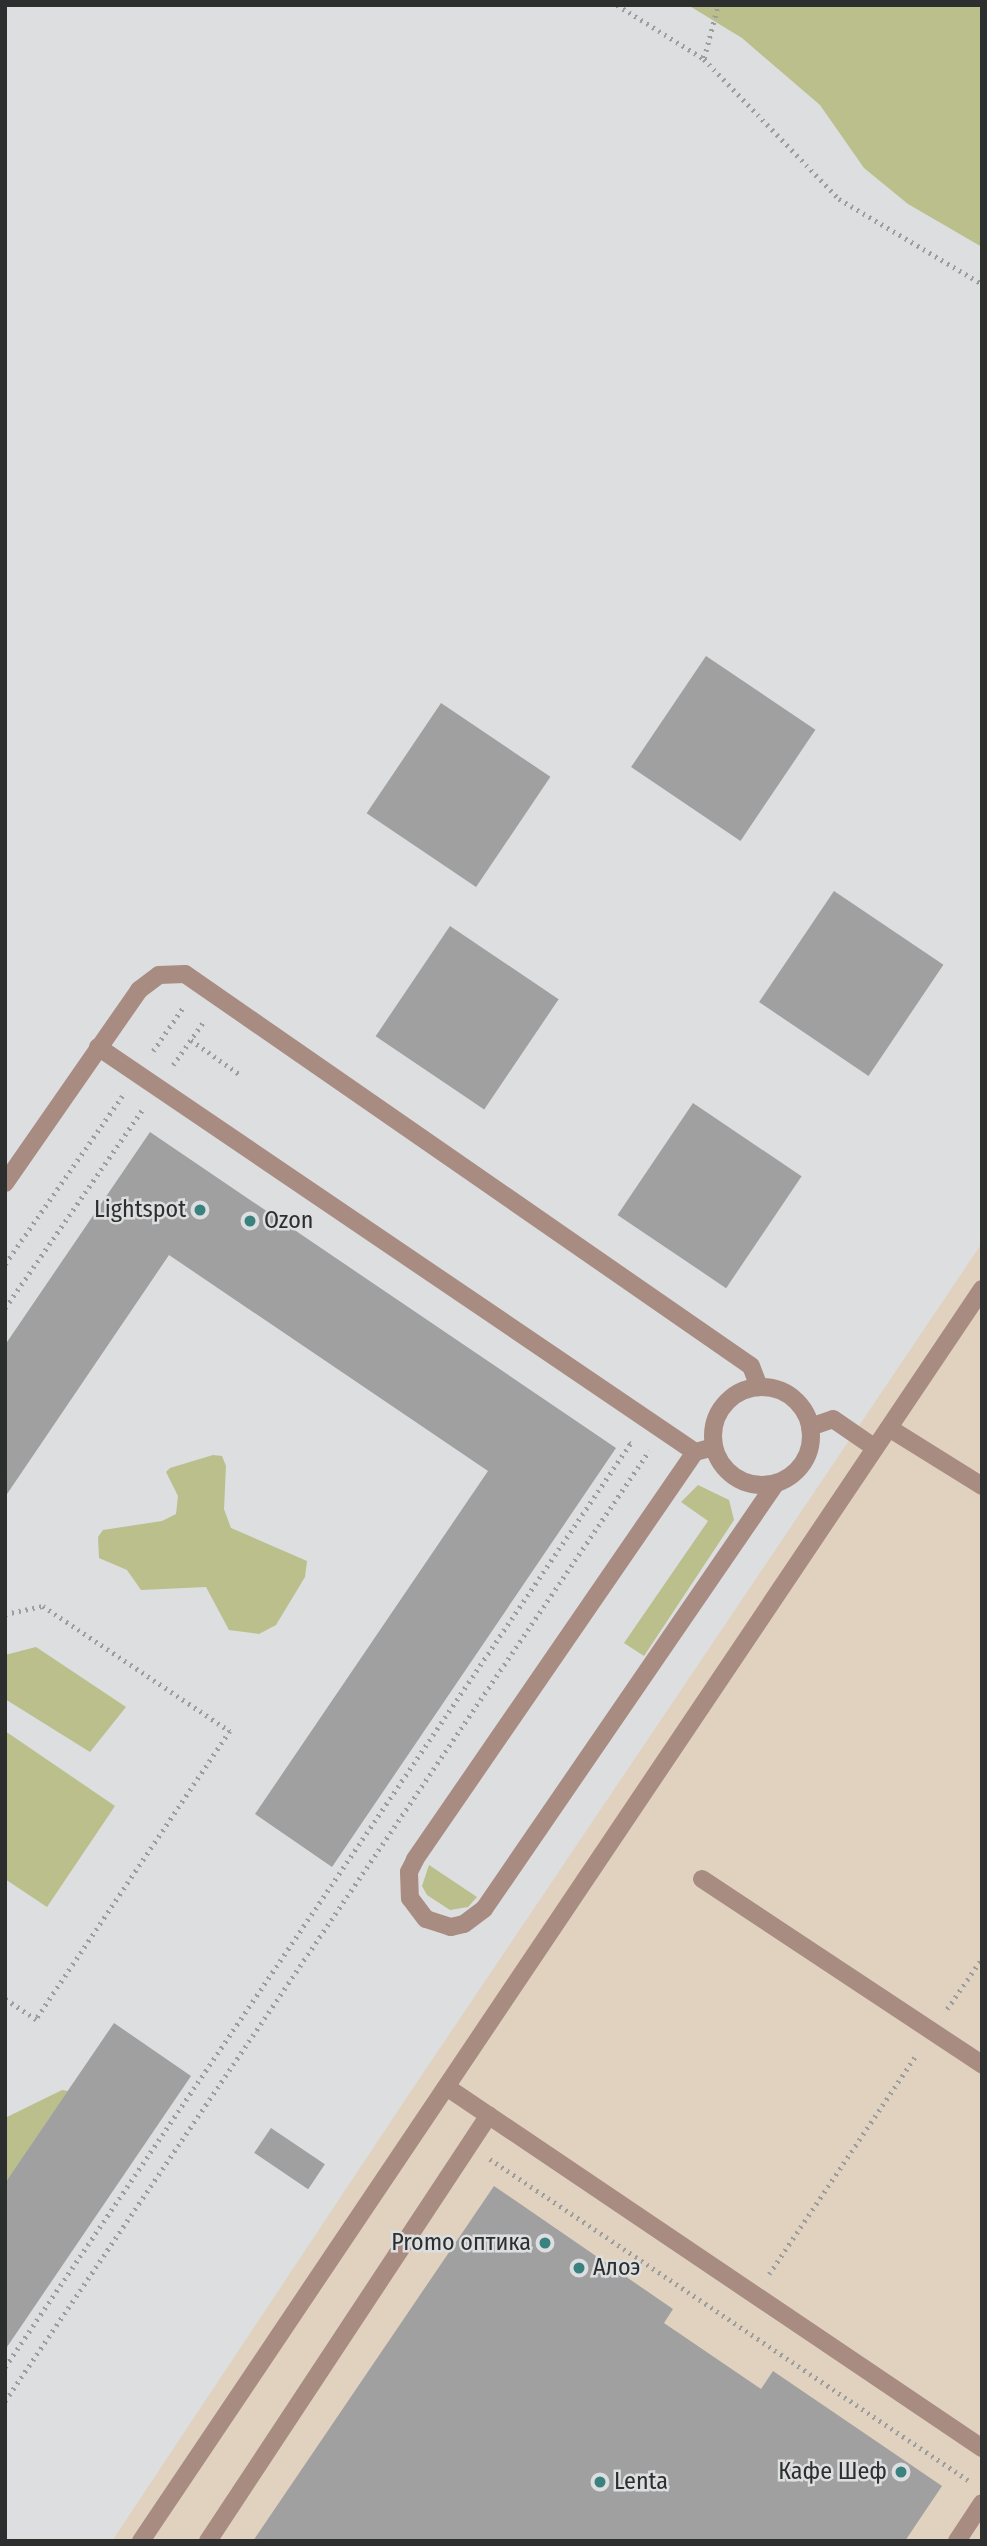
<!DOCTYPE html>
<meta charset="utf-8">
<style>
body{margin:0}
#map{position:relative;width:987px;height:2546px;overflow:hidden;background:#dddee0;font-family:"Fira Sans Condensed",sans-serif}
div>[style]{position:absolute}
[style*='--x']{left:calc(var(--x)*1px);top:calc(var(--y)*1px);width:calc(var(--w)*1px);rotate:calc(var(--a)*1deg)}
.commercial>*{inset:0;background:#e1d2bf}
.green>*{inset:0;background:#babf8b}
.building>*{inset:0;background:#a0a0a1;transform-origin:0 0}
.path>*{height:4.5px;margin-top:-2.25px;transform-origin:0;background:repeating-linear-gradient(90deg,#9c9d9e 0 2px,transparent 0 7px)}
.minor>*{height:18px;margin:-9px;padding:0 9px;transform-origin:9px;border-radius:9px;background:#a88c82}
.minor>.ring{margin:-9px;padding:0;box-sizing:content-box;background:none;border:18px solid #a88c82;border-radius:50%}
.dots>*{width:19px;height:19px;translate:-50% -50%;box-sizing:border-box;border:4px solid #dddee0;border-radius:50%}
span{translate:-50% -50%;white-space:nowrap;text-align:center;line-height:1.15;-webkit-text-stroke:5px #dddee0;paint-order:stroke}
.poi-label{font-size:24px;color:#2d2e2e}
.right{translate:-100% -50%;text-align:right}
.left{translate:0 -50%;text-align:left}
.frame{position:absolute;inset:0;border:7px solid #2d2e2e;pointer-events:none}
</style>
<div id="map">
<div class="commercial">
<div style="clip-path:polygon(982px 1243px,982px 2541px,112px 2541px,413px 2088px)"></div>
</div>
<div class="green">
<div style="clip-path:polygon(688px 5px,982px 5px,982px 247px,908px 204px,864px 168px,820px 105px,742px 38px)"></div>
<div style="clip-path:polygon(213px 1455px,222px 1456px,226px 1466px,224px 1509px,231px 1528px,307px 1561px,305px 1577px,276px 1625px,259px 1634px,229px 1630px,206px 1587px,141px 1590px,127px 1570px,99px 1558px,98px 1537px,103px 1530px,162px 1521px,176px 1514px,178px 1496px,166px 1472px,170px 1468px)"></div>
<div style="clip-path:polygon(698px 1485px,729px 1500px,734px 1520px,644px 1656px,624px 1643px,708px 1521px,681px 1502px)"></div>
<div style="clip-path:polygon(36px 1647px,126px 1707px,90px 1752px,5px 1699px,5px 1655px)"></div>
<div style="clip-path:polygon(5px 1731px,115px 1806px,47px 1907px,5px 1879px)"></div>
<div style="clip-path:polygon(429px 1865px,477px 1897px,468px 1907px,450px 1910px,427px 1895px,422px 1886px)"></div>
<div style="clip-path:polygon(62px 2090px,68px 2091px,5px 2183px,5px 2118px)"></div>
</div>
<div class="building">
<div style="left:706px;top:656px;width:132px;height:134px;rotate:34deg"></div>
<div style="left:441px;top:703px;width:132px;height:133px;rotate:34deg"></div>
<div style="left:834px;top:891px;width:132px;height:134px;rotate:34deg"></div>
<div style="left:450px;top:926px;width:131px;height:133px;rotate:34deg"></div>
<div style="left:693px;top:1103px;width:131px;height:135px;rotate:34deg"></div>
<div style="clip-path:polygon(150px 1132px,616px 1448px,332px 1867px,255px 1814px,488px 1471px,169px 1255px,5px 1497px,5px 1345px)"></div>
<div style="clip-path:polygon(114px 2023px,191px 2076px,5px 2350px,5px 2183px)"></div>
<div style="left:271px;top:2128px;width:65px;height:30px;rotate:34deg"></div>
<div style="clip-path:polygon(494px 2186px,673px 2309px,664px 2323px,761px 2389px,773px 2371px,942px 2486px,905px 2541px,253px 2541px)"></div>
</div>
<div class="path">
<div style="--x:617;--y:5;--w:102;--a:31.8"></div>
<div style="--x:704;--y:59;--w:194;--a:46"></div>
<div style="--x:839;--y:199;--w:166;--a:30.7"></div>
<div style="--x:704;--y:58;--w:55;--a:-75.2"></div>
<div style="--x:191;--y:1040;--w:59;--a:35.3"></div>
<div style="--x:153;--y:1051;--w:55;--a:-55.4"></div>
<div style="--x:173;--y:1065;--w:54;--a:-54.8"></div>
<div style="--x:5;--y:1264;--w:205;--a:-55.1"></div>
<div style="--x:5;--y:1308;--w:241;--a:-55.3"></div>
<div style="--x:5;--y:1614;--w:39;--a:-12"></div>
<div style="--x:43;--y:1606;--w:225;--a:33.8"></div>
<div style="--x:230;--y:1731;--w:348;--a:123.9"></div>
<div style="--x:36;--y:2020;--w:37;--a:-146"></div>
<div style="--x:947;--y:2009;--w:62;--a:-55.5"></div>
<div style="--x:490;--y:2159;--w:576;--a:33.88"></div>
<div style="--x:769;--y:2274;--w:265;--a:-56.1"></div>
<div style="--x:5;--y:2367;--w:1115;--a:-55.9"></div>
<div style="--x:630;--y:1444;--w:5;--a:-143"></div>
<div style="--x:5;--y:2401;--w:1148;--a:-55.87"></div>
</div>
<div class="minor">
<div style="--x:98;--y:1047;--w:721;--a:34.15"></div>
<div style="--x:5;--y:1183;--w:235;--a:-55.2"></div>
<div style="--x:139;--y:990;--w:25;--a:-37"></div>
<div style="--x:159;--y:975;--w:26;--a:-2"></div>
<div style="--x:185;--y:974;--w:688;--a:34.71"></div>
<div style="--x:751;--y:1366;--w:22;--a:69"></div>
<div class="ring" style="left:713px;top:1387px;width:80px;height:80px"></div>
<div style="--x:810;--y:1427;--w:24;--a:-19"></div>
<div style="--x:833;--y:1419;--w:51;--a:34.6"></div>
<div style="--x:889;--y:1428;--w:110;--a:31.9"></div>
<div style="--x:714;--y:1447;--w:20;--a:165"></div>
<div style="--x:695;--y:1452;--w:495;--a:124.5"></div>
<div style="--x:415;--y:1860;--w:13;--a:117"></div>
<div style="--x:409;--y:1872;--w:26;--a:88"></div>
<div style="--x:410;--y:1898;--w:26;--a:53"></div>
<div style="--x:426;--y:1919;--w:26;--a:18"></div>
<div style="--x:451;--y:1927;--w:13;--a:-13"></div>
<div style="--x:464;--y:1924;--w:25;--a:-37"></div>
<div style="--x:484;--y:1909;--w:516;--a:-55.57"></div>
<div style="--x:702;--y:1879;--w:336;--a:33.5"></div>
<div style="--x:448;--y:2088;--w:644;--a:33.99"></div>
<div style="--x:141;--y:2541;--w:1508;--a:-56.11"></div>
<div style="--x:208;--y:2541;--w:510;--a:-56.59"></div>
<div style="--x:957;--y:2541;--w:45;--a:-56.7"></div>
</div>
<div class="dots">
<div style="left:200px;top:1210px;background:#3a827f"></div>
<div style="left:250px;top:1221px;background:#3a827f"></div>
<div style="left:545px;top:2243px;background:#3a827f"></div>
<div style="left:579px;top:2268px;background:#3a827f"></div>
<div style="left:901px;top:2472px;background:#3a827f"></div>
<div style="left:600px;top:2482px;background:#3a827f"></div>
</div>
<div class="poi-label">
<span class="right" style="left:186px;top:1210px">Lightspot</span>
<span class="left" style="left:264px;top:1221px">Ozon</span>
<span class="right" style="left:531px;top:2243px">Promo оптика</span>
<span class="left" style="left:593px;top:2268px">Алоэ</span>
<span class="right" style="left:887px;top:2472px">Кафе Шеф</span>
<span class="left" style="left:614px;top:2482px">Lenta</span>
</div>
<div class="frame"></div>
</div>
